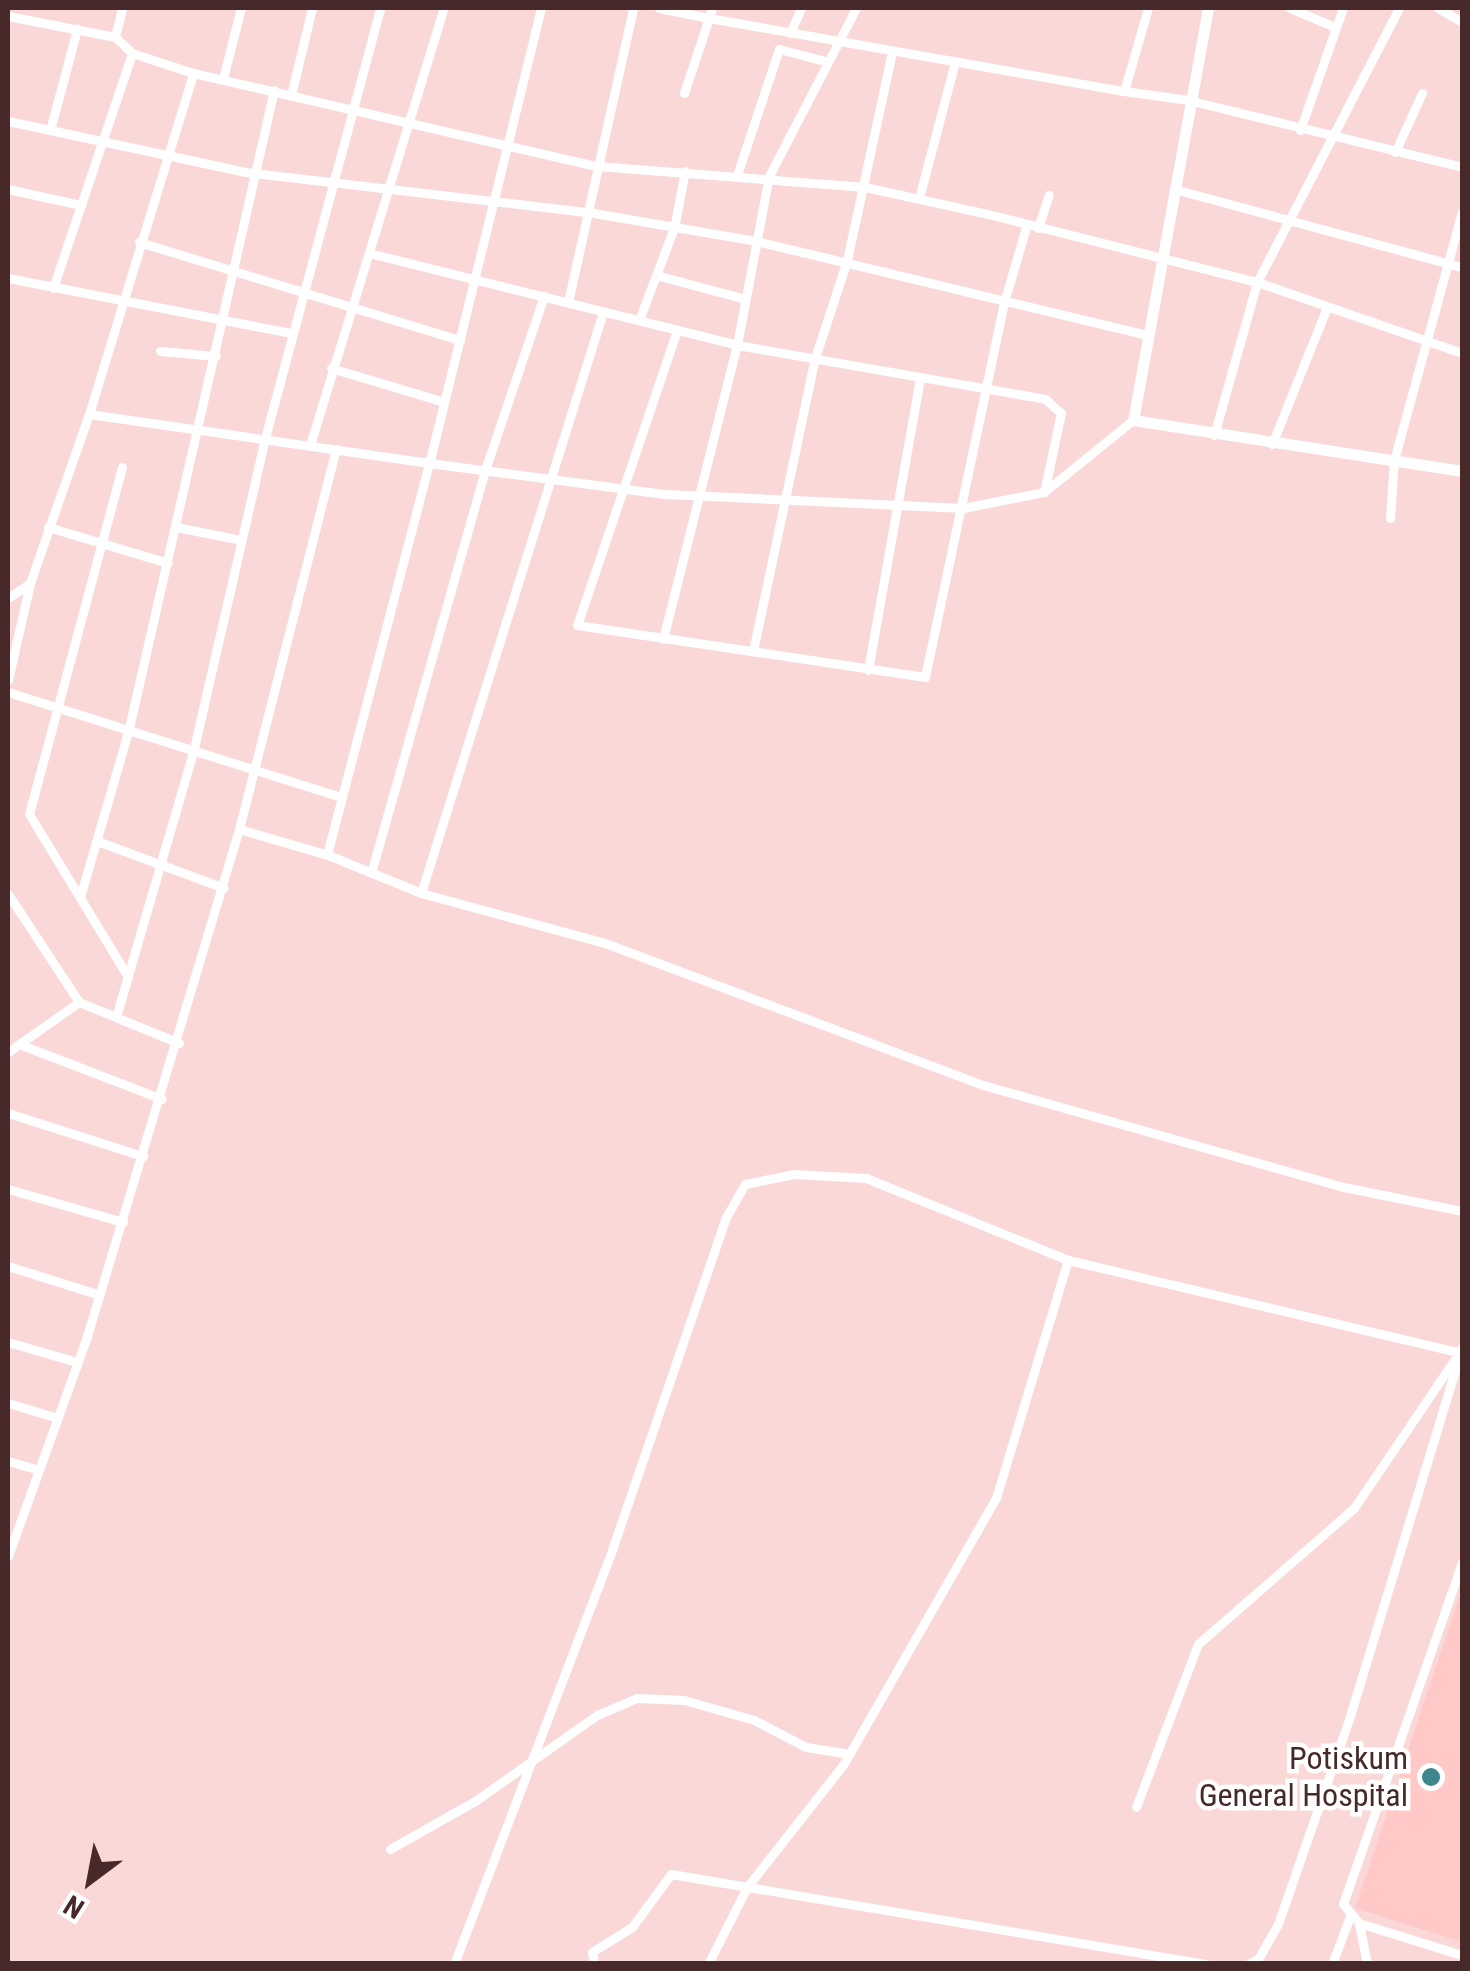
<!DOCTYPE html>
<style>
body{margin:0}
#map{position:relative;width:1470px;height:1971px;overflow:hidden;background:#f9d8d7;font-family:"Roboto Condensed",sans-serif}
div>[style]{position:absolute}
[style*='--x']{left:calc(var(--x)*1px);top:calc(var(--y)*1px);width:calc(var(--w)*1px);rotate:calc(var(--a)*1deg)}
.built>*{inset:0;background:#ffc9c7}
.street>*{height:9px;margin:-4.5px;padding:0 4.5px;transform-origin:4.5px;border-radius:4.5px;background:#fff}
.secondary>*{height:11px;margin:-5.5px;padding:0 5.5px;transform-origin:5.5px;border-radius:5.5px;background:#fff}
.dots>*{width:28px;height:28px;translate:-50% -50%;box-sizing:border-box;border:5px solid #fff;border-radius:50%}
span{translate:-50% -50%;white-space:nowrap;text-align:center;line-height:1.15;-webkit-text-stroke:9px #fff;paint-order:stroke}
.poi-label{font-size:32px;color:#482929}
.right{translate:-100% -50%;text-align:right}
.frame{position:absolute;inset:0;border:10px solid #482929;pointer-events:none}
.north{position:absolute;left:40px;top:1831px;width:100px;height:100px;-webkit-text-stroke:8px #fff;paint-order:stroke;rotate:212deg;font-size:28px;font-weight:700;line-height:40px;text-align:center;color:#482929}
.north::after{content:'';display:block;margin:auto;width:35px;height:45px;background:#482929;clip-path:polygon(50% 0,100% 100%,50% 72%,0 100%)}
</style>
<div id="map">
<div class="built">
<div style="clip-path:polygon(1462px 1589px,1462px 1942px,1355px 1908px)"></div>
</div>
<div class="street">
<div style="--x:541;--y:8;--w:469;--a:103.8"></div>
<div style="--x:429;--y:463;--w:239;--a:7.5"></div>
<div style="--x:666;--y:494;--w:297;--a:2.7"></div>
<div style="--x:963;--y:508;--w:83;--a:-11.2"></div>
<div style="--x:1044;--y:492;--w:114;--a:-39"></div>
<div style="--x:659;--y:8;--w:51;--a:11.3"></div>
<div style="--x:709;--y:18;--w:10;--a:-73"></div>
<div style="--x:1148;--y:8;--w:86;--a:106.1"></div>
<div style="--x:1124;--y:91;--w:65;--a:8"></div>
<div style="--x:1188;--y:100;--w:282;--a:13.7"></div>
<div style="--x:1290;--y:8;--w:49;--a:22.9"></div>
<div style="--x:1438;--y:8;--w:28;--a:30"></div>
<div style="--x:8;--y:16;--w:109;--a:11.1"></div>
<div style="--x:115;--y:37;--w:30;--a:-76"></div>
<div style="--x:790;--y:33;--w:27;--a:-66"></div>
<div style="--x:115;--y:37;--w:23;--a:43"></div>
<div style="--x:132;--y:53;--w:64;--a:18.2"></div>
<div style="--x:193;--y:73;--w:415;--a:13"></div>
<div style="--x:597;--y:166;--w:269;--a:4.5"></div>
<div style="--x:865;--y:187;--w:126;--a:12.4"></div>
<div style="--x:988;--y:214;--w:277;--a:14.2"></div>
<div style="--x:1257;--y:282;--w:217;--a:19.1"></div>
<div style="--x:223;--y:78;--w:72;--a:-75.6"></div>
<div style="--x:684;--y:93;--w:79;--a:-71.6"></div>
<div style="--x:709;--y:18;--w:421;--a:10"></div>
<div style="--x:291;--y:95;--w:89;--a:-76.4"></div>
<div style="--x:8;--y:121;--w:242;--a:12.1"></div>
<div style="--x:245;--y:172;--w:345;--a:6.7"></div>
<div style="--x:588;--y:212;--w:170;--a:9.8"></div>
<div style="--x:756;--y:241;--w:403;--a:13.5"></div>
<div style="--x:50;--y:130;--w:105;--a:-75"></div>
<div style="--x:1300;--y:130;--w:129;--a:-70.6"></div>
<div style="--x:1395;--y:152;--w:65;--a:-65.4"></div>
<div style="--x:737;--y:175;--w:133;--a:-71.6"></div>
<div style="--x:779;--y:49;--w:48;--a:14.6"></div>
<div style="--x:8;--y:189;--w:75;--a:12.4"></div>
<div style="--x:1178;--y:190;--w:294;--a:15.2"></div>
<div style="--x:919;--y:198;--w:141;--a:-75.2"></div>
<div style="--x:1038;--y:228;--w:35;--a:-72"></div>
<div style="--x:139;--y:242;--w:336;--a:17"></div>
<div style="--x:369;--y:253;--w:379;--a:14"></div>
<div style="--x:737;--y:345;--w:313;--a:9.9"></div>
<div style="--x:1045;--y:399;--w:21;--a:41"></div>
<div style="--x:1061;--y:413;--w:81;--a:102.1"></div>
<div style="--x:656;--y:275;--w:92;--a:15.1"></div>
<div style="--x:8;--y:278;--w:289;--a:11"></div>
<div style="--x:53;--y:288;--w:248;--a:-71.4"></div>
<div style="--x:568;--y:302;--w:301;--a:-77.5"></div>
<div style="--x:639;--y:320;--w:98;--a:-69.2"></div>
<div style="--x:674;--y:228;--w:58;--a:-79.1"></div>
<div style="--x:677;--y:330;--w:311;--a:108.7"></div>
<div style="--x:577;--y:625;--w:352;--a:8.5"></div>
<div style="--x:925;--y:677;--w:386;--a:-78.1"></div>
<div style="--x:1005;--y:299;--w:78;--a:-73.7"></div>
<div style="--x:160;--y:351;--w:56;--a:5.1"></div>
<div style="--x:331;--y:368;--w:118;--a:16.7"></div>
<div style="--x:89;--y:414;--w:344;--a:8.2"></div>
<div style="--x:429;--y:463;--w:405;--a:104.6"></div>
<div style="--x:1214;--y:435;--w:159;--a:-74.3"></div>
<div style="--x:1257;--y:282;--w:309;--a:-62.6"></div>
<div style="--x:1272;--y:444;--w:148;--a:-68.1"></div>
<div style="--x:310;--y:445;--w:457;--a:-73"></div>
<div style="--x:122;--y:467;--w:359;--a:105"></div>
<div style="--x:29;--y:814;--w:191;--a:58.7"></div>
<div style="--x:1390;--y:518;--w:58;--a:-86.1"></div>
<div style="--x:1394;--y:460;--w:257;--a:-74.7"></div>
<div style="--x:48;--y:527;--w:125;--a:16.7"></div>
<div style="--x:176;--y:527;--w:66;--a:11.3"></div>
<div style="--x:8;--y:598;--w:27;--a:-34"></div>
<div style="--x:663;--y:639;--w:303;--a:-75.9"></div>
<div style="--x:737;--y:345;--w:172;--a:-79.3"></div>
<div style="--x:769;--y:176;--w:189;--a:-62.6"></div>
<div style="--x:753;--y:651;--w:296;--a:-78.1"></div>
<div style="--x:814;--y:361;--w:106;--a:-71.9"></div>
<div style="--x:847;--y:260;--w:213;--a:-77.8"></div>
<div style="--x:868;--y:670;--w:296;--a:-79.9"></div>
<div style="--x:8;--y:680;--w:99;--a:-77.2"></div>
<div style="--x:30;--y:583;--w:179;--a:-70.8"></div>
<div style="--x:89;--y:414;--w:357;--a:-73"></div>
<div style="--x:8;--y:692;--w:350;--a:17.5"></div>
<div style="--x:239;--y:829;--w:392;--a:-75.7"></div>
<div style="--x:97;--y:841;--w:135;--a:20.3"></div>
<div style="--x:371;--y:873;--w:419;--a:-74.2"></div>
<div style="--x:485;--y:470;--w:184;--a:-71.3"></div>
<div style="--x:421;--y:893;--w:609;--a:-72.61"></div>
<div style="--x:8;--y:894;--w:129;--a:56.7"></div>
<div style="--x:79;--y:1002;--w:108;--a:22.3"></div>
<div style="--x:80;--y:897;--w:176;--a:-73.8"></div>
<div style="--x:129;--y:728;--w:654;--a:-77.2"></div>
<div style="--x:116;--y:1017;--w:280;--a:-73.8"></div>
<div style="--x:194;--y:748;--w:318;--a:-77.1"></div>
<div style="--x:265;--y:438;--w:445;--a:-75"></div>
<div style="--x:19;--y:1044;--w:153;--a:21"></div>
<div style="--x:8;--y:1052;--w:87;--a:-35.2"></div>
<div style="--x:8;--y:1113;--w:142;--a:17.7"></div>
<div style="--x:8;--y:1189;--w:120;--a:16"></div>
<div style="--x:8;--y:1266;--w:96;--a:17.5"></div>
<div style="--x:8;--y:1342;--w:72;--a:16.2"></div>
<div style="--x:8;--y:1403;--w:52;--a:16.7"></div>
<div style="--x:8;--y:1461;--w:32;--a:16"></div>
<div style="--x:8;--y:1556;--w:234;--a:-70.2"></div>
<div style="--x:87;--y:1336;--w:529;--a:-73.31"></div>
<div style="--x:239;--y:829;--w:93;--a:16.3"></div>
<div style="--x:328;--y:855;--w:100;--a:22.2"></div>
<div style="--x:421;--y:893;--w:191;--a:15.2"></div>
<div style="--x:605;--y:943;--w:404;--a:20.6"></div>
<div style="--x:983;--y:1085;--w:370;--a:15.8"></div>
<div style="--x:1339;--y:1186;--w:126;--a:11.5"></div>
<div style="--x:1136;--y:1807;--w:174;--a:-69.2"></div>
<div style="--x:1198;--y:1644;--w:207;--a:-41.1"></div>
<div style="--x:1354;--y:1508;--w:180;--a:-55.9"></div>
<div style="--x:390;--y:1849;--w:98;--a:-29.5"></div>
<div style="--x:475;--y:1801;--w:149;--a:-35.2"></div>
<div style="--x:597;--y:1715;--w:43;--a:-23"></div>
<div style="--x:637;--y:1698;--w:47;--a:2.4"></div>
<div style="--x:684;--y:1700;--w:73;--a:15.9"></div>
<div style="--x:754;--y:1720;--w:59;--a:27.4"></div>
<div style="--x:806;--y:1747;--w:44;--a:9.2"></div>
<div style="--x:1359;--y:1923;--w:25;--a:-130"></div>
<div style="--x:1343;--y:1904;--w:361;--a:-70.8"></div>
<div style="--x:454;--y:1964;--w:446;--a:-69.1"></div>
<div style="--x:613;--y:1547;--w:347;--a:-71.1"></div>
<div style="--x:725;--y:1219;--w:40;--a:-60.3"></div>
<div style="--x:745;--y:1184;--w:50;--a:-11.5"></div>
<div style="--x:794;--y:1174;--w:72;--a:3.2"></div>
<div style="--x:866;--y:1178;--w:218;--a:22.1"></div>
<div style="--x:1068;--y:1260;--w:403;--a:13.3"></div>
<div style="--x:1460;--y:1353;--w:6;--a:-72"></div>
<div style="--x:594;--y:1964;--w:12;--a:-99"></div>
<div style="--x:592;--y:1952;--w:47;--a:-32"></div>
<div style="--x:632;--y:1927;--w:66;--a:-53.7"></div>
<div style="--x:671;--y:1874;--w:543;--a:9.55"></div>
<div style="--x:708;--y:1964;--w:86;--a:-63.1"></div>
<div style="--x:747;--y:1887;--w:155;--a:-51.8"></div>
<div style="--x:843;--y:1765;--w:308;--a:-60.2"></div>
<div style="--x:996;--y:1498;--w:249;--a:-73.2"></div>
<div style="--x:1248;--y:1964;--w:11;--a:-27"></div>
<div style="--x:1258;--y:1959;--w:40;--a:-60.3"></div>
<div style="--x:1278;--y:1924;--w:220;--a:-70.9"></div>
<div style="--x:1350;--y:1716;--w:379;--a:-73.1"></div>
<div style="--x:1332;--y:1964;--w:51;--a:-69.4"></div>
<div style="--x:1367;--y:1964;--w:42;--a:-101"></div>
<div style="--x:1359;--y:1923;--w:108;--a:17.3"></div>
</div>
<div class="secondary">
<div style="--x:1208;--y:8;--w:419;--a:100.3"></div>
<div style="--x:1133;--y:420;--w:333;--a:8.8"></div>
</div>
<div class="dots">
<div style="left:1431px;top:1777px;background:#3f878c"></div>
</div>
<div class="poi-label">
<span class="right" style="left:1408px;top:1777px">Potiskum<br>General Hospital</span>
</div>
<div class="frame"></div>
<div class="north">N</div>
</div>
